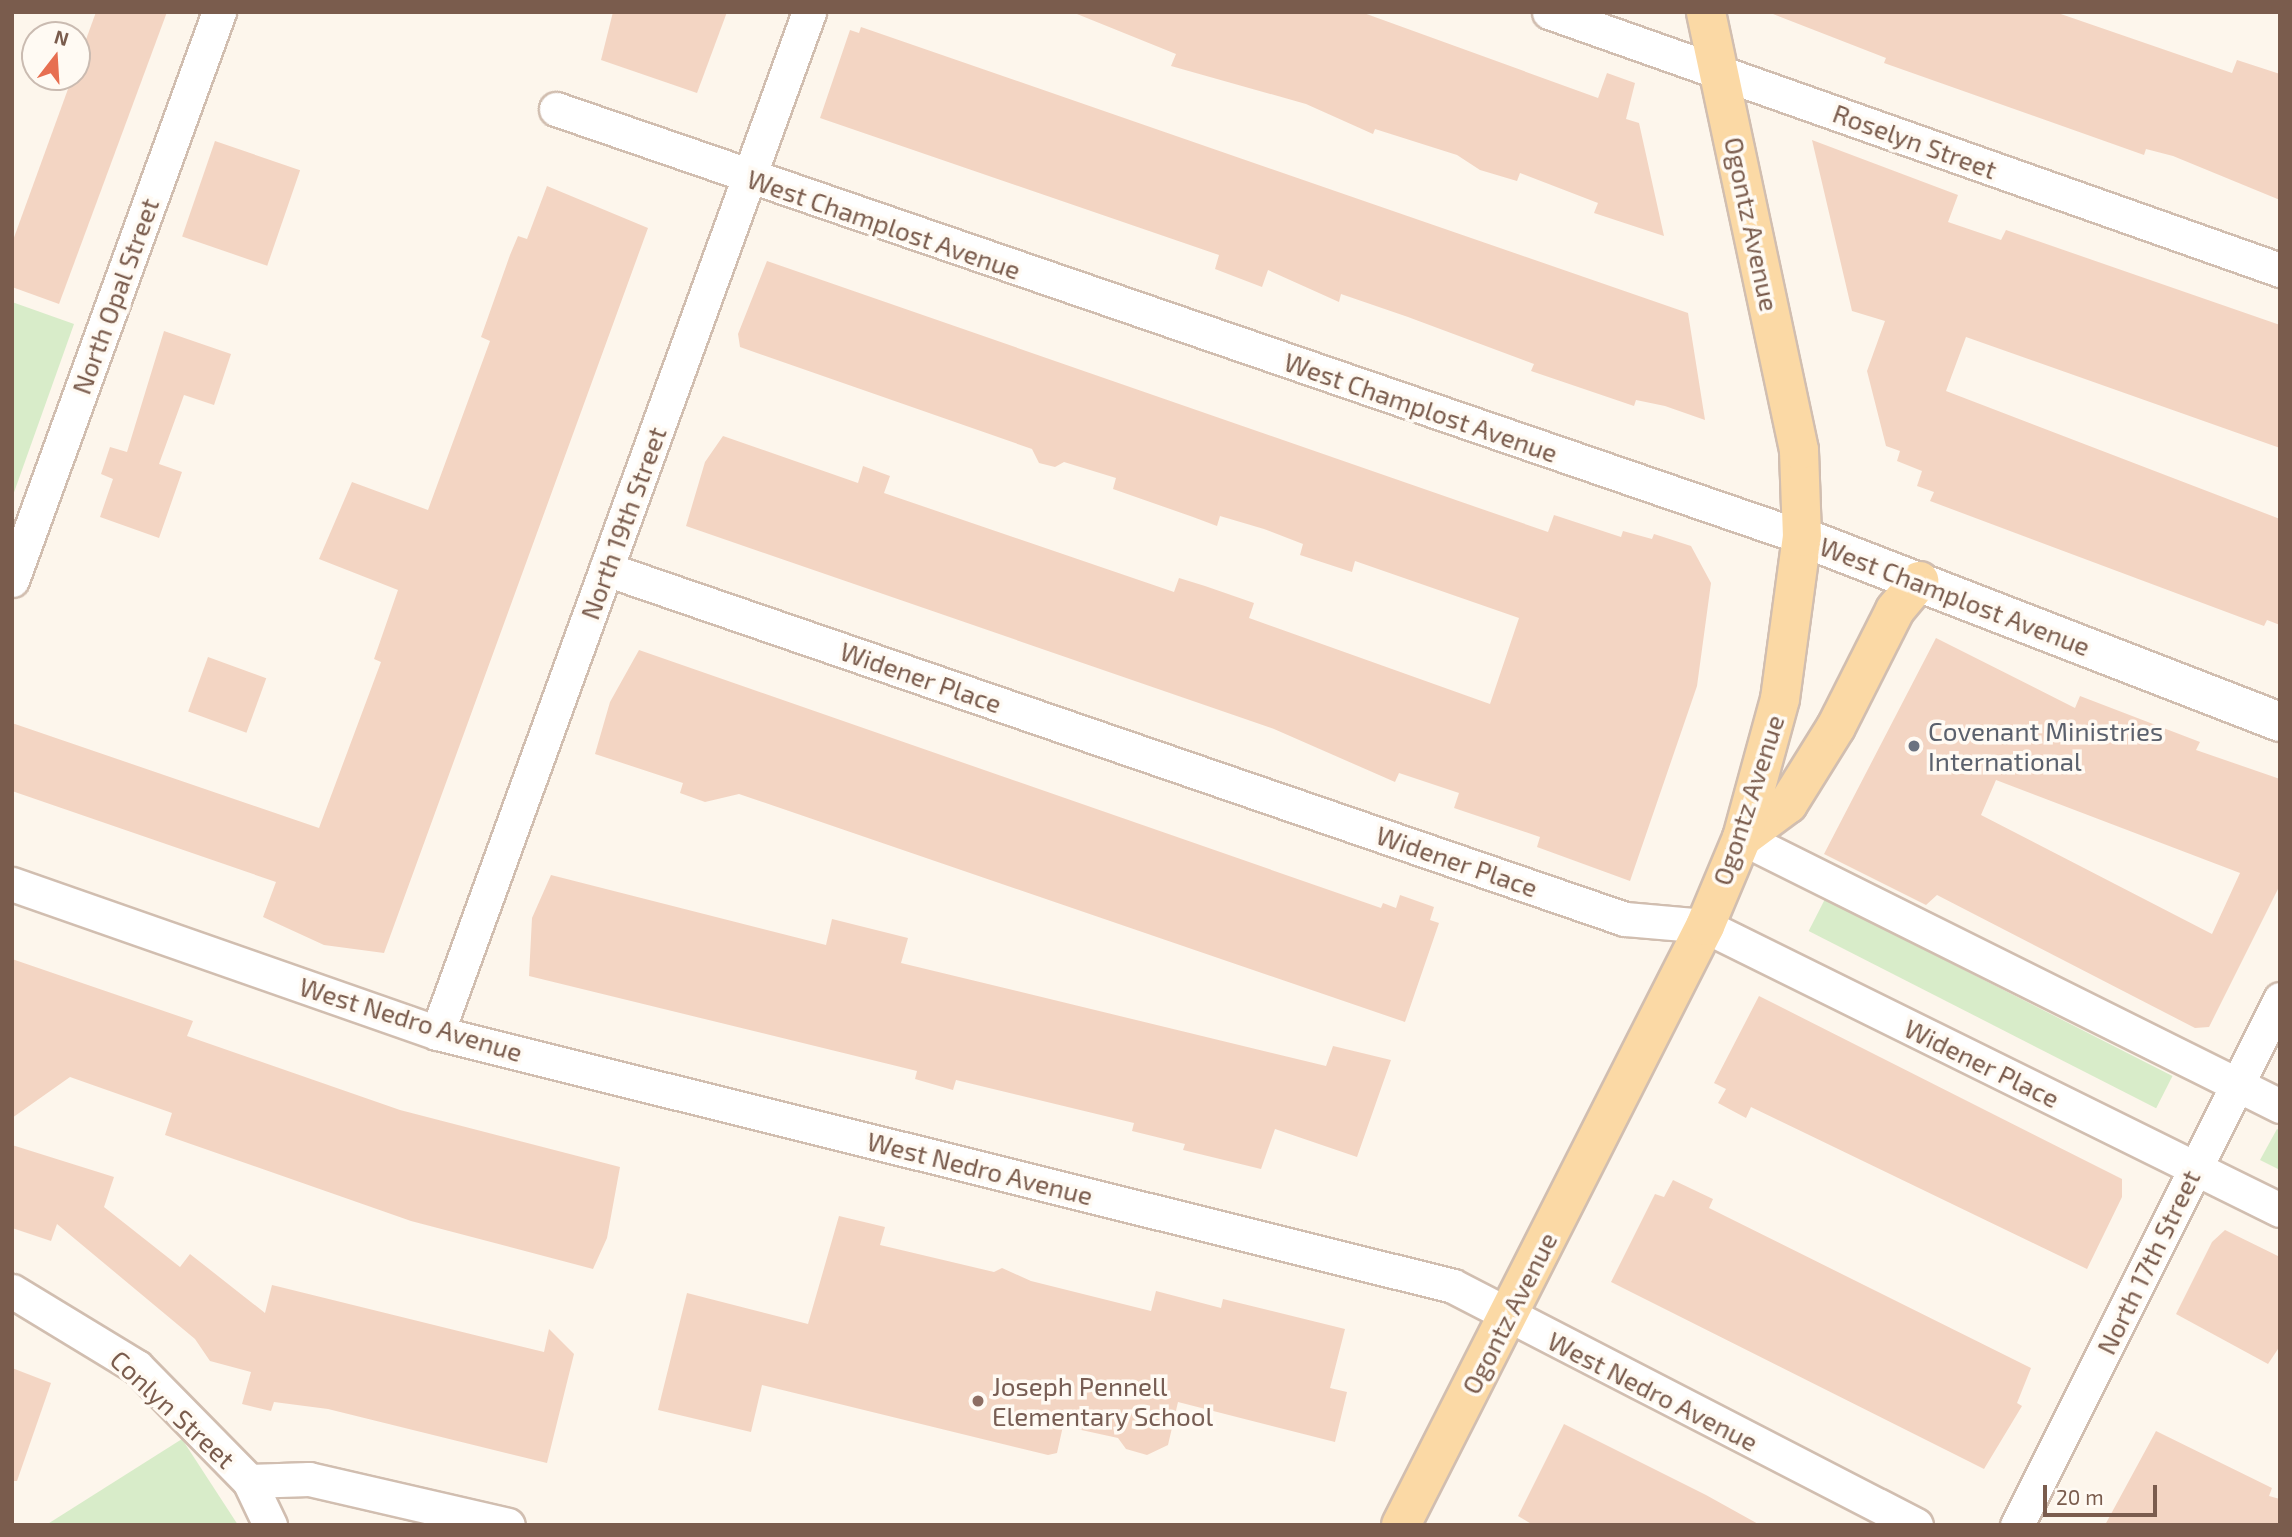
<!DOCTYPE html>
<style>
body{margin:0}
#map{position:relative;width:2292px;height:1537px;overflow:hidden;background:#fdf6ec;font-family:"Exo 2",sans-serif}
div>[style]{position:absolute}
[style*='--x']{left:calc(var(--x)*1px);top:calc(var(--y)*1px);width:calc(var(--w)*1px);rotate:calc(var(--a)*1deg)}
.green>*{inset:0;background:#d8ecc9;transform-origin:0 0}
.building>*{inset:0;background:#f3d5c3;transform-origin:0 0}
.roads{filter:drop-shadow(2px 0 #d1beb0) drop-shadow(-2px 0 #d1beb0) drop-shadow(0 2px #d1beb0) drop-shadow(0 -2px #d1beb0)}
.minor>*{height:33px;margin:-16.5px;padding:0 16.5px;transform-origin:16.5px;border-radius:16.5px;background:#fff}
.tertiary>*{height:38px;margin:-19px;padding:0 19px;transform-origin:19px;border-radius:19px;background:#fff}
.primary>*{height:38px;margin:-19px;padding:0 19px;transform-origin:19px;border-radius:19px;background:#fbd9a5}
.dots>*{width:19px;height:19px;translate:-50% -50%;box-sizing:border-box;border:4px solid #fffaf3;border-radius:50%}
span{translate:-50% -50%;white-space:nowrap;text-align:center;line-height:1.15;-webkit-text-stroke:7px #fffaf3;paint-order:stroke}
.street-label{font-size:26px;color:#7a5c4d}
.worship-label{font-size:26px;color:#5b616d}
.left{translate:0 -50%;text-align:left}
.education-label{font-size:26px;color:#785e54}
.frame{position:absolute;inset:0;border:14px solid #7a5c4d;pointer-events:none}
.north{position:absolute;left:21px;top:21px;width:70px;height:70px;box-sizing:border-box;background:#fffaf3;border:2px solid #cabbb1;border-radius:50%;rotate:17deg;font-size:19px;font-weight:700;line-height:28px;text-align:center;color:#7a5c4d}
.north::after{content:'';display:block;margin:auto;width:24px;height:32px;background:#e76f51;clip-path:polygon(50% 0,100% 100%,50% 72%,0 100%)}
.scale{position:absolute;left:2043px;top:1485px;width:114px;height:32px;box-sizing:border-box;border:4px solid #7a5c4d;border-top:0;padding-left:9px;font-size:21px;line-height:24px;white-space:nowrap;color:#7a5c4d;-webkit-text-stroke:5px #fffaf3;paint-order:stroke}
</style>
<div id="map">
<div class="green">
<div style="clip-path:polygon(12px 302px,74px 324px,12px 498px)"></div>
<div style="left:1825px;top:899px;width:390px;height:36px;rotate:27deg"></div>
<div style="clip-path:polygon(2277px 1129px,2280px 1131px,2280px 1170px,2260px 1160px)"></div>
<div style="clip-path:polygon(182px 1439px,238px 1525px,46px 1525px)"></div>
</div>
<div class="building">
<div style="clip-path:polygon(96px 12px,167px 12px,59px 304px,12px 287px,12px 243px)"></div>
<div style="clip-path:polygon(613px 12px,727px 12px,697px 93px,601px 60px)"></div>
<div style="clip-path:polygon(1072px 12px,1361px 12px,1598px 98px,1607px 73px,1635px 83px,1626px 119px,1639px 123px,1664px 236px,1594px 213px,1598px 203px,1520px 173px,1517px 181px,1480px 170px,1457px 155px,1375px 129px,1373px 134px,1306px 104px,1171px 66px,1176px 54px)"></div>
<div style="clip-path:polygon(1768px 12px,2055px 12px,2232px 73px,2237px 60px,2280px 74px,2280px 200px,2173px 156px,2146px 149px,2144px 155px,1884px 63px,1886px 58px)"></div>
<div style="clip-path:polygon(861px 27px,1688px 313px,1705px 420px,1665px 406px,1636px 400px,1634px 406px,1531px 371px,1534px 364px,1408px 317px,1341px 294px,1339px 302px,1268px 270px,1262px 287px,1215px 269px,1219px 255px,820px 118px,850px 30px,859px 33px)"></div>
<div style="clip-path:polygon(1812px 140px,1958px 195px,1948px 222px,2001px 240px,2006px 230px,2280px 325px,2280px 448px,1966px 337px,1946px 391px,2280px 519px,2280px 625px,2267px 620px,2264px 626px,1930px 501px,1934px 492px,1917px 486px,1922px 471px,1897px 461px,1900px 451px,1886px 446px,1867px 371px,1885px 321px,1852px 311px)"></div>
<div style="left:215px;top:141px;width:90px;height:101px;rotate:19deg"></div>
<div style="clip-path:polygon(547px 186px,648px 228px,384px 953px,324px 945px,263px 917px,276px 882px,12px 791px,12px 723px,319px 828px,381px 662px,374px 659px,398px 590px,319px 559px,352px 482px,428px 510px,490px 341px,481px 337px,510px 255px,518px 236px,527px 239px)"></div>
<div style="clip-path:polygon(767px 261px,1548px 532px,1554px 515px,1621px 537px,1623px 531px,1652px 539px,1654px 534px,1691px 546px,1711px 583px,1697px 686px,1630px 881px,1537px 847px,1540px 837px,1454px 808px,1459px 793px,1399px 773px,1395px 782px,1274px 729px,686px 526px,705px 462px,723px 436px,858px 483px,863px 466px,890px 476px,884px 493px,1174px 592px,1179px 578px,1205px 586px,1254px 603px,1249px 618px,1490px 704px,1519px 618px,1355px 561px,1352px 572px,1300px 555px,1303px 544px,1264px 529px,1220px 516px,1217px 526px,1193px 517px,1113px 489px,1116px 478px,1064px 462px,1055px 467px,1039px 463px,1032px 449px,740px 347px,738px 334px)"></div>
<div style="clip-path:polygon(164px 331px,231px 354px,214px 405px,184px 395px,159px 464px,182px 472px,159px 538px,100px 517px,113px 479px,101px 474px,110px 447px,127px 452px)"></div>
<div style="clip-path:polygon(evenodd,1936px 638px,2075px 708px,2080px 696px,2200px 742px,2196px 750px,2280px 779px,2280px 885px,2209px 1027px,2195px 1028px,1937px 895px,1926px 905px,1824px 854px,1936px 638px,1996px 780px,2240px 873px,2212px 934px,1981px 815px,1996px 780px)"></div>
<div style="clip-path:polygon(639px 650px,1381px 908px,1383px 903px,1396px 908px,1400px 895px,1434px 907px,1430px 920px,1439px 923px,1405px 1022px,739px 794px,705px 802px,680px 793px,683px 783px,595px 754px,610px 702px)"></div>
<div style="left:208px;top:657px;width:62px;height:58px;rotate:20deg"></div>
<div style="clip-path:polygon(551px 875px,826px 945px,832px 919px,908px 938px,901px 963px,1326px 1066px,1333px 1046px,1391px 1060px,1357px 1157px,1275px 1129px,1261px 1169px,1183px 1150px,1185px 1144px,1132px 1131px,1134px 1123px,956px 1080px,953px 1090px,915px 1079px,917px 1071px,529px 976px,532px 918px)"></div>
<div style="clip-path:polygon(12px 959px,193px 1021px,187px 1036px,400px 1110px,620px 1167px,607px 1238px,593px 1269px,411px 1221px,165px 1135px,172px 1113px,70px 1077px,12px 1118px)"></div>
<div style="clip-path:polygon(1759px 996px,2122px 1179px,2122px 1197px,2087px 1269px,1751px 1107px,1746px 1118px,1718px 1103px,1726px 1089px,1714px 1083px)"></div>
<div style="clip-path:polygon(12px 1145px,114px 1177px,104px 1207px,180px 1267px,190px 1254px,265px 1313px,272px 1285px,544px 1352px,549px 1329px,574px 1354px,547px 1463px,328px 1409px,274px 1402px,271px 1411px,242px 1404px,251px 1372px,210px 1361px,195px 1339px,57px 1224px,51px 1241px,12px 1228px)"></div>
<div style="clip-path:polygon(1673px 1180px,1713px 1199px,1709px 1208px,2031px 1368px,2017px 1403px,2022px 1406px,1984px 1469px,1611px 1282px,1655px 1194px,1664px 1197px)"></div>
<div style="clip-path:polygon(839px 1216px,885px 1227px,880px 1245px,994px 1272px,1002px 1268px,1031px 1281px,1151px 1311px,1156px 1291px,1221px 1308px,1223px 1299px,1345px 1329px,1330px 1388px,1347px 1392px,1335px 1442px,1178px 1402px,1168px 1445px,1147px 1455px,1126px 1449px,1118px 1438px,1063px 1426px,1057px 1453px,1048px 1455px,762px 1385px,751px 1432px,658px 1410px,687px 1293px,808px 1324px)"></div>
<div style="clip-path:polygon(2225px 1230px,2280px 1257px,2280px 1346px,2268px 1364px,2176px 1314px,2212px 1242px)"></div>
<div style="clip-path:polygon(12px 1368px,51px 1383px,17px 1481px,12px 1481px)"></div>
<div style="clip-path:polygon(1564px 1424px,1706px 1495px,1760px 1525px,1533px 1525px,1518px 1516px)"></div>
<div style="clip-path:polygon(2156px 1431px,2272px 1488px,2269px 1496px,2280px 1499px,2280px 1525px,2105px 1525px)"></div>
</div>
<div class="roads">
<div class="minor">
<div style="--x:1549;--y:12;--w:775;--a:19.44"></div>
<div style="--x:556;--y:109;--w:1317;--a:18.96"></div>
<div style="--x:606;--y:569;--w:1077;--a:18.96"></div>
<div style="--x:1625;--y:919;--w:80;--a:5"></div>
<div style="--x:1705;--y:926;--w:641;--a:26.29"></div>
<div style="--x:12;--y:580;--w:605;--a:-69.98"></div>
<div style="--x:1742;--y:838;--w:601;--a:26.48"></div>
<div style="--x:12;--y:884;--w:450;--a:19.3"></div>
<div style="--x:437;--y:1033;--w:1047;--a:13.98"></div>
<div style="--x:1453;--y:1286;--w:521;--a:27.3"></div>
<div style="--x:437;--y:1033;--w:1087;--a:-69.98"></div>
<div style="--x:12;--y:1291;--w:146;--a:31.3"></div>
<div style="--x:137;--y:1367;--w:160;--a:45.5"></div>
<div style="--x:249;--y:1481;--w:60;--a:-1.9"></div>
<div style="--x:309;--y:1479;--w:204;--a:13"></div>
<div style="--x:249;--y:1481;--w:49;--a:64.5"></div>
<div style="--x:2017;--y:1525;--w:588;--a:-63.43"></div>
</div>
<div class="tertiary">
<div style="--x:1802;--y:537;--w:513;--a:21.16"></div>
</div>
<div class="primary">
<div style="--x:1742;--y:838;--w:57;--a:-36.5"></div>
<div style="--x:1788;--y:804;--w:91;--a:-58.1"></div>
<div style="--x:1836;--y:727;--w:131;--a:-63.2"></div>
<div style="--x:1895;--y:610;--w:38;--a:-50"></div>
<div style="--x:1401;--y:1525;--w:672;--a:-63.09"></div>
<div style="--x:1705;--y:926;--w:95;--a:-67.2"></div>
<div style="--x:1742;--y:838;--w:144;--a:-74.7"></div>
<div style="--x:1780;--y:699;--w:163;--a:-82.3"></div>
<div style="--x:1802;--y:537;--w:87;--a:-92"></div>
<div style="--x:1799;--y:450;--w:448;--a:-102"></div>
</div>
</div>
<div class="dots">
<div style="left:1914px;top:746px;background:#6b7280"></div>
<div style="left:978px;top:1401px;background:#8d6e63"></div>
</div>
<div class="street-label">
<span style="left:1915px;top:141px;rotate:20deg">Roselyn Street</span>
<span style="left:884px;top:224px;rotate:19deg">West Champlost Avenue</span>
<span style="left:1752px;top:224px;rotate:78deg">Ogontz Avenue</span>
<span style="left:115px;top:296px;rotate:-70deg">North Opal Street</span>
<span style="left:1421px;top:407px;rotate:19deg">West Champlost Avenue</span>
<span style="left:623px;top:523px;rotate:-70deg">North 19th Street</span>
<span style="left:1955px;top:596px;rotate:21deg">West Champlost Avenue</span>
<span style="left:921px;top:677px;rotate:19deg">Widener Place</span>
<span style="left:1748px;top:800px;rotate:-72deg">Ogontz Avenue</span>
<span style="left:1457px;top:861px;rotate:19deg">Widener Place</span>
<span style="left:411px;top:1019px;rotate:17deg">West Nedro Avenue</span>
<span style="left:1982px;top:1063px;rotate:26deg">Widener Place</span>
<span style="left:980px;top:1168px;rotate:14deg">West Nedro Avenue</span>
<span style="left:2148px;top:1262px;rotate:-64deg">North 17th Street</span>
<span style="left:1509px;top:1313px;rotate:-63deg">Ogontz Avenue</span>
<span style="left:1653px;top:1391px;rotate:27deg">West Nedro Avenue</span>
<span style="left:173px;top:1409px;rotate:43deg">Conlyn Street</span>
</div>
<div class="worship-label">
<span class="left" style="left:1928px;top:746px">Covenant Ministries<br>International</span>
</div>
<div class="education-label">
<span class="left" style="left:992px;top:1401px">Joseph Pennell<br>Elementary School</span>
</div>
<div class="frame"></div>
<div class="north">N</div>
<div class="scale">20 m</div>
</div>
